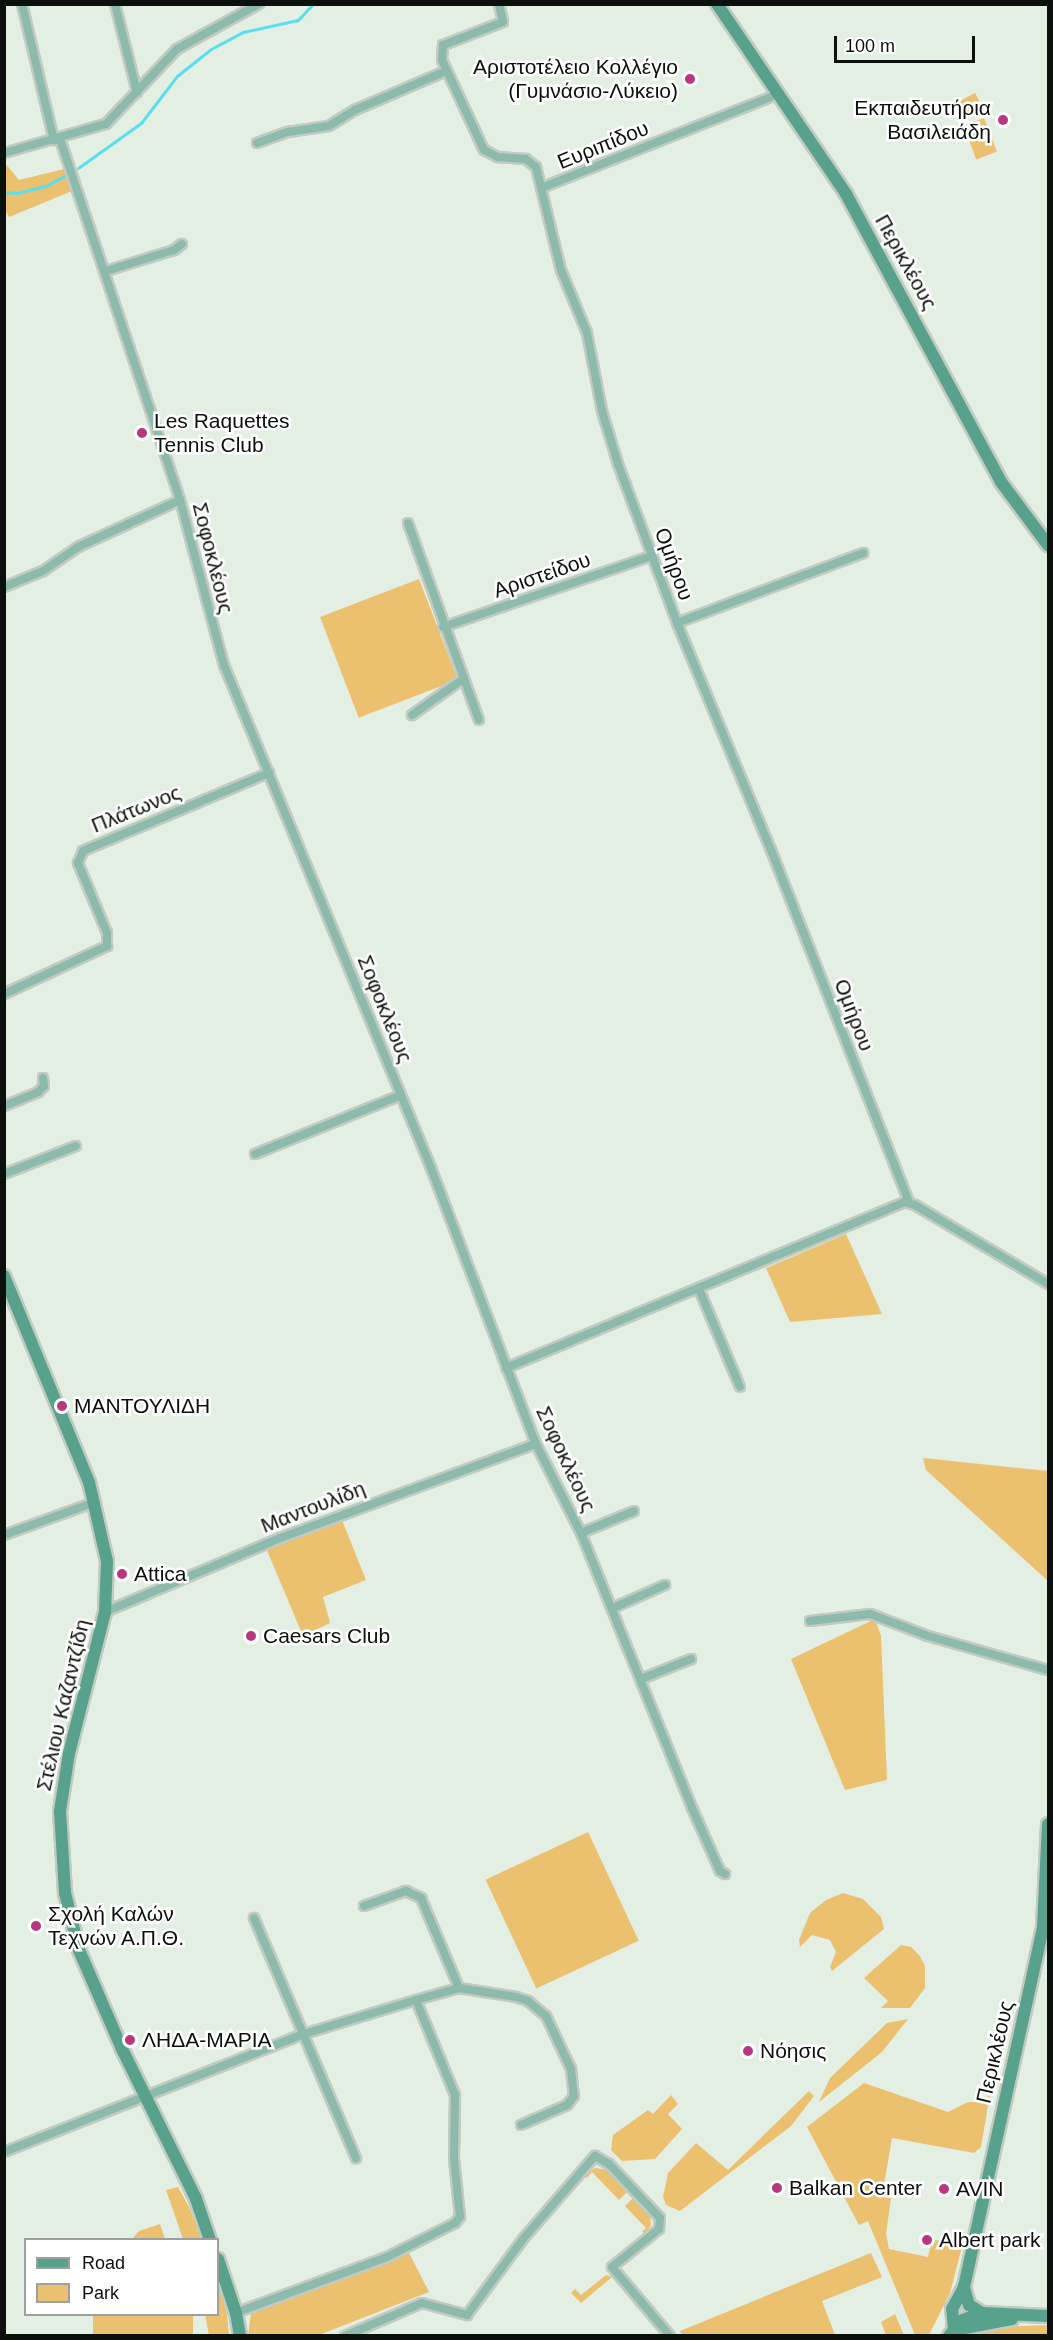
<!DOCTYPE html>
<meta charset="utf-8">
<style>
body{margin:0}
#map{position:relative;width:1053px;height:2340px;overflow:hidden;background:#e4efe3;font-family:Helvetica,sans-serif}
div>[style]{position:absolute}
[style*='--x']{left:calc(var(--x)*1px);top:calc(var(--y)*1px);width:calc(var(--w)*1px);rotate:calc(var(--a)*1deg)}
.green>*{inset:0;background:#ebc06f;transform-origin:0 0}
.stream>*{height:3px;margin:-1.5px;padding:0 1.5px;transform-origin:1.5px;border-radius:1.5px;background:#59dfed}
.roads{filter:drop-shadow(2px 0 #c1cbc1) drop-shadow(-2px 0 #c1cbc1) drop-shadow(0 2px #c1cbc1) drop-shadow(0 -2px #c1cbc1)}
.street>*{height:8px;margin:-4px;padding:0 4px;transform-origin:4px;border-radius:4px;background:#8cbaac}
.secondary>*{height:12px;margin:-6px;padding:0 6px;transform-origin:6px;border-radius:6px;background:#58a18d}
.dots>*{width:16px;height:16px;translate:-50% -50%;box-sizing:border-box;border:3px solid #fff;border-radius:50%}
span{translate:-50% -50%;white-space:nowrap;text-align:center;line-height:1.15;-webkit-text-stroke:5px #fff;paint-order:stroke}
.poi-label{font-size:21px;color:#0c100c}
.right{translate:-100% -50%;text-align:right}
.left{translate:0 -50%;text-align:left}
.street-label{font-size:21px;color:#0c100c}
.frame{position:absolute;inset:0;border:6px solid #0c100c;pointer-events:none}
.legend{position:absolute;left:24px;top:2238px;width:195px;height:78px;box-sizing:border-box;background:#fff;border:2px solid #9e9f9e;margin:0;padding:8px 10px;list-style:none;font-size:18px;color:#0c100c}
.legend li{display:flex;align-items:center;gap:12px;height:30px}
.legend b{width:30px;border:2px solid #9e9f9e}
.scale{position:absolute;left:834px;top:36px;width:141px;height:27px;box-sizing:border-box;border:3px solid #0c100c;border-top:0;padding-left:8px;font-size:18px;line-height:21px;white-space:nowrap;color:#0c100c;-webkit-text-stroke:4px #fff;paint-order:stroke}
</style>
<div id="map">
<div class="green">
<div style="left:975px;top:93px;width:17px;height:25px;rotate:62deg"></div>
<div style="left:984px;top:118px;width:36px;height:22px;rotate:69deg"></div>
<div style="clip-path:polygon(5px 163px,19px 180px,64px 169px,72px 191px,9px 217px,5px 210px)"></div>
<div style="left:419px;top:579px;width:108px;height:106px;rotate:69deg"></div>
<div style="clip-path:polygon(846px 1234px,882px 1314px,790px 1322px,766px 1268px)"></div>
<div style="clip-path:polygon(923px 1458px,1048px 1471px,1048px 1581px,926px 1470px)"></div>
<div style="clip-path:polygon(342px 1520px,366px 1580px,323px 1597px,330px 1623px,303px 1636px,266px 1548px)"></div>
<div style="clip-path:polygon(875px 1619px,881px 1636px,887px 1780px,845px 1790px,791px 1659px)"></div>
<div style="left:588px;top:1832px;width:120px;height:113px;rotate:65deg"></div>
<div style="clip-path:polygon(843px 1893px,863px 1899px,881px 1917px,884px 1929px,832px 1971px,830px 1967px,836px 1952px,830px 1940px,812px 1935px,800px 1947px,799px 1940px,810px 1913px,826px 1900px)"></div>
<div style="clip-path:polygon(901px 1945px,911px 1947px,920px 1956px,925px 1966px,925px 1988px,910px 2008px,881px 2008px,888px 2001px,864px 1978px)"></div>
<div style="clip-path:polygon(908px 2019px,882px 2052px,819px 2102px,830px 2078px,887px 2023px)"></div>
<div style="clip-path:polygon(864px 2083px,948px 2112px,968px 2102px,984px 2102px,990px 2094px,981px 2147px,974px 2153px,892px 2138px,882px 2196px,891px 2198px,886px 2234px,889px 2249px,928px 2257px,932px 2239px,962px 2247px,950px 2293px,929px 2335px,915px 2335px,868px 2221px,859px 2225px,807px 2127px)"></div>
<div style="clip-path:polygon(809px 2091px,814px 2096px,791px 2126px,680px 2211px,666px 2205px,663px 2197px,668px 2173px,696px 2143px,728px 2170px)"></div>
<div style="clip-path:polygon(671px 2095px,678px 2104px,668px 2114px,682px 2129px,655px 2159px,622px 2161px,611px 2150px,613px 2135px,648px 2110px,653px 2114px)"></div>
<div style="clip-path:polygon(595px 2168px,607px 2170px,629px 2190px,619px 2200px,592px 2172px,587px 2178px,584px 2175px)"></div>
<div style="clip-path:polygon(178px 2187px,189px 2207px,202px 2239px,183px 2239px,166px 2190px)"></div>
<div style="clip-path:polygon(635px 2196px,650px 2214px,651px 2225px,645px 2235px,642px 2231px,646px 2228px,625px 2206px)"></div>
<div style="clip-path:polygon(160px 2224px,165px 2239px,132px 2239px,139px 2231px)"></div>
<div style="clip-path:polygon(408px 2251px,429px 2292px,319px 2335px,248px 2336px,251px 2314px)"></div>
<div style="clip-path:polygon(871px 2253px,882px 2277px,822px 2301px,835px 2335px,682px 2335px,680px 2331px)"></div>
<div style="clip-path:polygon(606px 2275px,612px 2277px,581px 2303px,571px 2293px,575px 2289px,581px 2295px)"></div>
<div style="clip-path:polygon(218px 2280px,227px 2314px,229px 2335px,209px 2335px,205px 2315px,218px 2314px)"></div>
<div style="clip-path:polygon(895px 2314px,904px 2335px,886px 2335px,881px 2322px)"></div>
<div style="left:93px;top:2315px;width:100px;height:21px"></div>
<div style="clip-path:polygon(1048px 2325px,1048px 2335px,974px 2336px,1000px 2327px)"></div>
</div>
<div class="stream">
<div style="--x:78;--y:168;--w:77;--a:-35.5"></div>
<div style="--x:141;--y:123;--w:59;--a:-52.5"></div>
<div style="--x:177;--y:76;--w:43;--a:-38.5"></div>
<div style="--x:211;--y:49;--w:36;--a:-28"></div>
<div style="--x:243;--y:32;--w:56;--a:-12.3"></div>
<div style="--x:298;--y:20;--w:22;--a:-47"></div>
<div style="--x:4;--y:192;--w:13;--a:4"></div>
<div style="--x:17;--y:193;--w:30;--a:-14"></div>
<div style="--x:46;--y:186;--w:21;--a:-29"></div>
</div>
<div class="roads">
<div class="street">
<div style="--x:22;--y:4;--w:140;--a:76.8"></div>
<div style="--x:115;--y:4;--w:91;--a:76"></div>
<div style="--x:499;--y:4;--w:18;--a:77"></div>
<div style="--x:503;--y:22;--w:64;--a:159"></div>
<div style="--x:443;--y:45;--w:15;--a:94"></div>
<div style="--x:442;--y:60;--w:99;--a:65"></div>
<div style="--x:484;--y:150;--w:16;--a:27"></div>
<div style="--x:498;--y:157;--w:28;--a:4"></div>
<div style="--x:526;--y:159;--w:13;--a:39"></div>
<div style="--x:536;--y:167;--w:106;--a:76.4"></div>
<div style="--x:561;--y:270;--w:68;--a:67.6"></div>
<div style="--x:587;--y:333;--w:79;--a:79.1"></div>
<div style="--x:602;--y:411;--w:55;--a:73.2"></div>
<div style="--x:618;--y:464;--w:170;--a:69.6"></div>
<div style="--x:677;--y:623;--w:246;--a:67.5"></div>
<div style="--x:771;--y:850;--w:378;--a:68.6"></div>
<div style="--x:60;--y:139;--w:380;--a:71.6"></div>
<div style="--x:180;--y:500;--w:171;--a:75.1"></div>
<div style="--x:224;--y:665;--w:544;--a:67.63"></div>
<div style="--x:431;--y:1168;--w:295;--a:69.2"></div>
<div style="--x:536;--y:1444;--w:100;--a:63.2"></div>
<div style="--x:581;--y:1533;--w:297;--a:68"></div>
<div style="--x:692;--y:1808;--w:69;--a:66"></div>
<div style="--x:720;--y:1871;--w:6;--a:31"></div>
<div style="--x:257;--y:143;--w:33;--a:-20"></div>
<div style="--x:288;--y:132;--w:41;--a:-8.3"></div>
<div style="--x:329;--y:126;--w:31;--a:-32"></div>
<div style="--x:355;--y:110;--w:99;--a:-23.2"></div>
<div style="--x:4;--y:153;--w:106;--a:-15.9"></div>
<div style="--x:106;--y:124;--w:103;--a:-46.6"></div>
<div style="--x:177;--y:49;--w:94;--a:-28.8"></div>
<div style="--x:541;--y:188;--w:255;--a:-21.6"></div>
<div style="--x:106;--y:271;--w:71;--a:-17.2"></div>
<div style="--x:174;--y:250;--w:10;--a:-37"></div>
<div style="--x:408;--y:523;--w:209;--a:70.2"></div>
<div style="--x:4;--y:587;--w:42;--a:-22.3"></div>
<div style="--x:43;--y:571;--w:42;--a:-34.4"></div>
<div style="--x:78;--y:547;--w:112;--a:-24.7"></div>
<div style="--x:677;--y:623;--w:199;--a:-20.6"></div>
<div style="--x:443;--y:627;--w:221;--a:-18.8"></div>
<div style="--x:412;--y:715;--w:62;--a:-35.2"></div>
<div style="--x:4;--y:994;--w:114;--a:-25"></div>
<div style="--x:107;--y:946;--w:13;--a:-90"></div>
<div style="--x:107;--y:933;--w:76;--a:-112.5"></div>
<div style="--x:78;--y:863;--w:13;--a:-67"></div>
<div style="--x:83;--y:851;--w:202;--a:-22.8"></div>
<div style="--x:4;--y:1106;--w:37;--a:-22"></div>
<div style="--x:38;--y:1092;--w:8;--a:-45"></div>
<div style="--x:44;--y:1086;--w:8;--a:-97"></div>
<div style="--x:255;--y:1154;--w:157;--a:-22"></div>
<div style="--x:4;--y:1174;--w:77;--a:-21.3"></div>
<div style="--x:699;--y:1289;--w:106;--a:67.3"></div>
<div style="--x:506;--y:1368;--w:431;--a:-22.6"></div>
<div style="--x:904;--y:1202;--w:11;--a:15"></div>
<div style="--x:915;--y:1205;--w:155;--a:30.7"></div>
<div style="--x:581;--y:1533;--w:57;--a:-22.5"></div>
<div style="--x:4;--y:1535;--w:97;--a:-19.9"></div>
<div style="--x:613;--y:1608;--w:57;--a:-23.9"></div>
<div style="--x:105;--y:1612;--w:190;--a:-22.9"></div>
<div style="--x:280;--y:1538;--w:273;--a:-20.2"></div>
<div style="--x:810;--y:1621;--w:60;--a:-6.7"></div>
<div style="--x:870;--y:1614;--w:62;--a:20.8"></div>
<div style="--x:928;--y:1636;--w:125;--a:15.8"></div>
<div style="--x:641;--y:1679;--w:54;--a:-21.8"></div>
<div style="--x:364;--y:1906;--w:45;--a:-19.7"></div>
<div style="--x:406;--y:1891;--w:17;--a:25"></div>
<div style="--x:421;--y:1898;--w:98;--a:67.1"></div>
<div style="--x:254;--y:1918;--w:261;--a:67"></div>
<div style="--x:416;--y:2000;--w:45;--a:-15.6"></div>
<div style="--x:459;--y:1988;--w:58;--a:9"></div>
<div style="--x:516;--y:1997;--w:13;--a:18"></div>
<div style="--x:528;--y:2001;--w:23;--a:40"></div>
<div style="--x:546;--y:2016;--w:59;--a:64.7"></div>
<div style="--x:571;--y:2069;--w:27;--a:84"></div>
<div style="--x:574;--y:2096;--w:11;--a:128"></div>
<div style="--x:567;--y:2105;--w:50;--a:156.5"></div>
<div style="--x:4;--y:2152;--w:322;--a:-21.5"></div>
<div style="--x:304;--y:2034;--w:117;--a:-16.9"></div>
<div style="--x:416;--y:2000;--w:103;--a:67.7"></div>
<div style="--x:455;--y:2095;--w:64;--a:90.9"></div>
<div style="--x:454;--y:2159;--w:58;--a:84.1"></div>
<div style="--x:460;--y:2217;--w:8;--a:130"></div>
<div style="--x:455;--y:2223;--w:76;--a:153.4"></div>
<div style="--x:387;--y:2257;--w:161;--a:159.7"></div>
<div style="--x:345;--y:2336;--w:84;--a:-23.2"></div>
<div style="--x:422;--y:2303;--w:47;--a:14.9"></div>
<div style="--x:467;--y:2315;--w:94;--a:-53.6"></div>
<div style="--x:523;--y:2239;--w:110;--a:-49.1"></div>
<div style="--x:595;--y:2156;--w:16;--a:30"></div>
<div style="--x:609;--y:2164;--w:74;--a:46.6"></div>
<div style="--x:660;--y:2218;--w:11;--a:95"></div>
<div style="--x:659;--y:2229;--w:60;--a:141"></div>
<div style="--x:612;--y:2267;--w:90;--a:50"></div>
</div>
<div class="secondary">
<div style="--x:717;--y:4;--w:230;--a:55.8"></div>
<div style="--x:846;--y:194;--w:327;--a:61.7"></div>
<div style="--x:1001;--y:482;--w:79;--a:53.3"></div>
<div style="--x:4;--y:1276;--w:223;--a:67.6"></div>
<div style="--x:89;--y:1482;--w:81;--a:77.2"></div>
<div style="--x:107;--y:1561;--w:51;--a:92.2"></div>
<div style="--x:105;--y:1612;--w:146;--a:104.3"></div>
<div style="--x:69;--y:1753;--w:59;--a:98.8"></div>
<div style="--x:60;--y:1811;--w:82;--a:86.5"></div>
<div style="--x:65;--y:1893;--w:59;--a:76.2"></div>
<div style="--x:79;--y:1950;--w:108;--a:66.5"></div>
<div style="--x:122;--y:2049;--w:167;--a:63.7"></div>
<div style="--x:196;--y:2199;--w:43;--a:71.1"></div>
<div style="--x:218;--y:2259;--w:57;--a:71.6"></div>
<div style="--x:236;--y:2313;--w:23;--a:80"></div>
<div style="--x:982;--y:2313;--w:15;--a:-148"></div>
<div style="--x:969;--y:2305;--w:19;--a:-106"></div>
<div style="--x:964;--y:2287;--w:369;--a:-77.6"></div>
<div style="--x:1043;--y:1927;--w:103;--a:-87.2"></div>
<div style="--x:954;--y:2330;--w:59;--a:-10.7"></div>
<div style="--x:954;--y:2330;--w:21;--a:-95"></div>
<div style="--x:952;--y:2309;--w:25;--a:-61"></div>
<div style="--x:949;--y:2336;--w:21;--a:-49"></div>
<div style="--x:963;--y:2320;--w:20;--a:-20"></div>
<div style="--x:982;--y:2313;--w:66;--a:2.6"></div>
</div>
</div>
<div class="dots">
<div style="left:690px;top:79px;background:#b9377f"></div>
<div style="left:1003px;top:120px;background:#b9377f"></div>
<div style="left:142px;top:433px;background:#b9377f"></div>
<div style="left:62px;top:1406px;background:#b9377f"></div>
<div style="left:122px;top:1574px;background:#b9377f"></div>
<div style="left:251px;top:1636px;background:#b9377f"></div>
<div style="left:36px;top:1926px;background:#b9377f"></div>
<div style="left:130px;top:2040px;background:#b9377f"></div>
<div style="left:748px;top:2051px;background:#b9377f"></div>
<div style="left:777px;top:2188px;background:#b9377f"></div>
<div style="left:944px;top:2189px;background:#b9377f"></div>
<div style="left:927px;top:2240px;background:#b9377f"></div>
</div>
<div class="poi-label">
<span class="right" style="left:678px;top:79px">Αριστοτέλειο Κολλέγιο<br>(Γυμνάσιο-Λύκειο)</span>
<span class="right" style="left:991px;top:120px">Εκπαιδευτήρια<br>Βασιλειάδη</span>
<span class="left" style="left:154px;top:433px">Les Raquettes<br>Tennis Club</span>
<span class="left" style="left:74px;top:1406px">ΜΑΝΤΟΥΛΙΔΗ</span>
<span class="left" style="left:134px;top:1574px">Attica</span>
<span class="left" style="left:263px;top:1636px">Caesars Club</span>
<span class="left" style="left:48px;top:1926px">Σχολή Καλών<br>Τεχνών Α.Π.Θ.</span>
<span class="left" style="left:142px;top:2040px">ΛΗΔΑ-ΜΑΡΙΑ</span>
<span class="left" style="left:760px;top:2051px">Νόησις</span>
<span class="left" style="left:789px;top:2188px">Balkan Center</span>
<span class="left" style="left:956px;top:2189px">AVIN</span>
<span class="left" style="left:939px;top:2240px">Albert park</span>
</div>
<div class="street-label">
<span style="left:603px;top:145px;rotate:-22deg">Ευριπίδου</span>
<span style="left:906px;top:262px;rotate:61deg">Περικλέους</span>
<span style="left:213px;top:558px;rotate:76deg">Σοφοκλέους</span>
<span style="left:674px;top:564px;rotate:70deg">Ομήρου</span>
<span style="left:542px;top:575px;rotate:-19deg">Αριστείδου</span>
<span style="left:136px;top:809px;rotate:-22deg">Πλάτωνος</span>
<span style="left:385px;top:1009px;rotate:68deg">Σοφοκλέους</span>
<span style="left:854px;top:1015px;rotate:69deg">Ομήρου</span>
<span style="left:566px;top:1459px;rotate:65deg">Σοφοκλέους</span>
<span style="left:313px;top:1507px;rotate:-21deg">Μαντουλίδη</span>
<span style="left:63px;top:1705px;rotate:-77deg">Στέλιου Καζαντζίδη</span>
<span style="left:995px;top:2052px;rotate:-77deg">Περικλέους</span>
</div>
<div class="frame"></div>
<ul class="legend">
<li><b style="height:8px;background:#58a18d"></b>Road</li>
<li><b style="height:16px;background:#ebc06f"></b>Park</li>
</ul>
<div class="scale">100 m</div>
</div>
